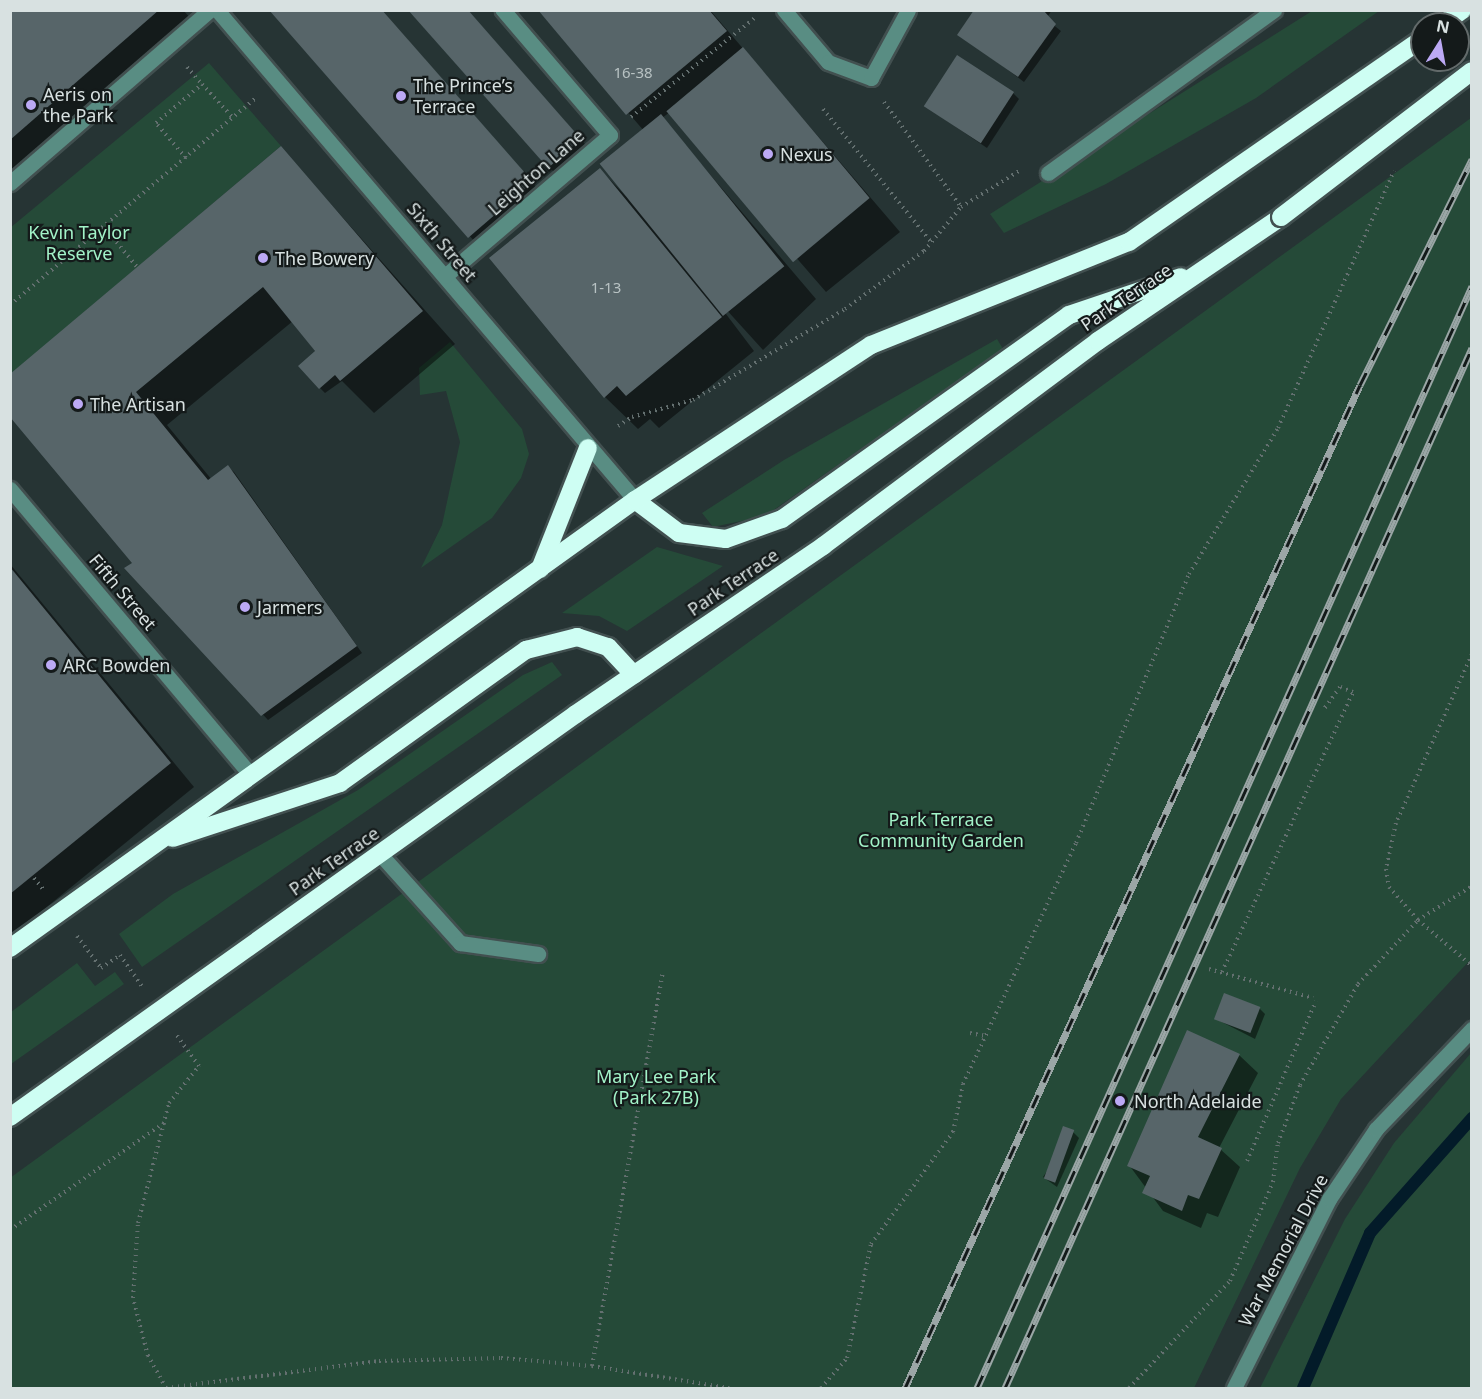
<!DOCTYPE html>
<meta charset="utf-8">
<style>
body{margin:0}
#map{position:relative;width:1482px;height:1399px;overflow:hidden;background:#263434;font-family:"Noto Sans",sans-serif}
div>[style]{position:absolute}
[style*='--x']{left:calc(var(--x)*1px);top:calc(var(--y)*1px);width:calc(var(--w)*1px);rotate:calc(var(--a)*1deg)}
.green>*{inset:0;background:#254a38}
.shadow>*{inset:0;background:#0007}
.stream>*{height:12px;margin:-6px;padding:0 6px;transform-origin:6px;border-radius:6px;background:#031b29}
.building>*{inset:0;background:#576569;transform-origin:0 0}
.path>*{height:4px;margin-top:-2px;transform-origin:0;background:repeating-linear-gradient(90deg,#647070 0 1.5px,transparent 0 6px)}
.roads{filter:drop-shadow(2px 0 #425050) drop-shadow(-2px 0 #425050) drop-shadow(0 2px #425050) drop-shadow(0 -2px #425050)}
.minor>*{height:15px;margin:-7.5px;padding:0 7.5px;transform-origin:7.5px;border-radius:7.5px;background:#598d83}
.highway>*{height:18px;margin:-9px;padding:0 9px;transform-origin:9px;border-radius:9px;background:#cefef3}
.rail>*{height:7px;margin-top:-3.5px;transform-origin:0;background:repeating-linear-gradient(90deg,#141a1a 0 14px,#9ba6a6 0 28px);box-sizing:border-box;border-block:2px solid #9ba6a6}
.bridges{filter:drop-shadow(2px 0 #425050) drop-shadow(-2px 0 #425050) drop-shadow(0 2px #425050) drop-shadow(0 -2px #425050)}
.highway-bridge>*{height:18px;margin:-9px;padding:0 9px;transform-origin:9px;border-radius:9px;background:#cefef3}
.dots>*{width:16px;height:16px;translate:-50% -50%;box-sizing:border-box;border:3px solid #141a1a;border-radius:50%}
span{translate:-50% -50%;white-space:nowrap;text-align:center;line-height:1.15;-webkit-text-stroke:4.5px #141a1a;paint-order:stroke}
.number-label{font-size:15px;color:#b8c2c3}
.number-label span{-webkit-text-stroke-width:0}
.poi-label{font-size:18px;color:#d8e1e1}
.left{translate:0 -50%;text-align:left}
.street-label{font-size:18px;color:#d8e1e1}
.park-label{font-size:18px;color:#a2f3c8}
.frame{position:absolute;inset:0;border:12px solid #d8e1e1;pointer-events:none}
.north{position:absolute;left:1410px;top:12px;width:60px;height:60px;box-sizing:border-box;background:#141a1a;border:2px solid #626a6a;border-radius:50%;rotate:11deg;font-size:16px;font-weight:700;line-height:24px;text-align:center;color:#d8e1e1}
.north::after{content:'';display:block;margin:auto;width:21px;height:27px;background:#bca9f5;clip-path:polygon(50% 0,100% 100%,50% 72%,0 100%)}
</style>
<div id="map">
<div class="green">
<div style="clip-path:polygon(1312px 11px,1379px 11px,1256px 98px,1106px 184px,1004px 233px,990px 214px)"></div>
<div style="clip-path:polygon(209px 63px,281px 146px,11px 374px,10px 228px)"></div>
<div style="clip-path:polygon(1471px 118px,1471px 959px,1341px 1099px,1300px 1168px,1194px 1388px,11px 1388px,10px 1178px)"></div>
<div style="clip-path:polygon(997px 339px,1003px 349px,765px 516px,713px 527px,702px 513px,784px 460px)"></div>
<div style="clip-path:polygon(450px 342px,522px 429px,529px 454px,521px 478px,492px 518px,421px 568px,442px 525px,460px 442px,446px 391px,420px 395px,419px 368px)"></div>
<div style="clip-path:polygon(657px 547px,723px 566px,627px 631px,599px 616px,562px 613px)"></div>
<div style="clip-path:polygon(552px 662px,562px 675px,142px 967px,119px 934px,173px 894px,358px 790px,523px 675px)"></div>
<div style="clip-path:polygon(77px 963px,95px 986px,115px 972px,124px 984px,11px 1064px,11px 1012px)"></div>
<div style="clip-path:polygon(1471px 1053px,1471px 1388px,1260px 1388px,1345px 1219px,1394px 1143px)"></div>
</div>
<div class="shadow">
<div style="clip-path:polygon(10px 10px,183px 10px,195px 23px,10px 184px)"></div>
<div style="clip-path:polygon(271px 10px,382px 10px,544px 196px,482px 250px)"></div>
<div style="clip-path:polygon(467px 10px,592px 152px,561px 179px,549px 167px)"></div>
<div style="clip-path:polygon(540px 10px,710px 10px,900px 232px,826px 292px,670px 112px,662px 118px,816px 299px,763px 350px,704px 285px,754px 351px,659px 428px,650px 419px,638px 429px,605px 397px,600px 170px,626px 196px,644px 131px)"></div>
<div style="clip-path:polygon(976px 10px,1052px 10px,1046px 19px,1061px 31px,1024px 82px,959px 34px)"></div>
<div style="clip-path:polygon(1013px 93px,1019px 99px,987px 148px,925px 106px)"></div>
<div style="clip-path:polygon(281px 148px,455px 344px,374px 413px,342px 381px,325px 393px,320px 388px,321px 359px,293px 321px,167px 425px,212px 480px,228px 467px,234px 472px,362px 653px,268px 720px,126px 568px,134px 563px,10px 414px)"></div>
<div style="clip-path:polygon(10px 564px,194px 787px,10px 937px)"></div>
<div style="clip-path:polygon(1259px 1008px,1265px 1014px,1255px 1039px,1216px 1019px)"></div>
<div style="clip-path:polygon(1239px 1055px,1258px 1073px,1219px 1148px,1240px 1167px,1218px 1217px,1207px 1213px,1201px 1228px,1163px 1211px,1129px 1165px)"></div>
<div style="clip-path:polygon(1073px 1132px,1079px 1138px,1057px 1187px,1043px 1177px)"></div>
</div>
<div class="stream">
<div style="--x:1303;--y:1388;--w:169;--a:-66.6"></div>
<div style="--x:1370;--y:1233;--w:154;--a:-48.4"></div>
</div>
<div class="building">
<div style="clip-path:polygon(10px 10px,159px 10px,10px 140px)"></div>
<div style="clip-path:polygon(269px 10px,382px 10px,533px 182px,468px 238px)"></div>
<div style="clip-path:polygon(408px 10px,468px 10px,581px 139px,548px 168px)"></div>
<div style="clip-path:polygon(538px 10px,709px 10px,727px 31px,626px 115px)"></div>
<div style="clip-path:polygon(974px 10px,1043px 10px,1056px 24px,1018px 77px,957px 35px)"></div>
<div style="left:743px;top:47px;width:197px;height:100px;rotate:50deg"></div>
<div style="left:957px;top:55px;width:68px;height:61px;rotate:33deg"></div>
<div style="left:661px;top:114px;width:196px;height:79px;rotate:51deg"></div>
<div style="clip-path:polygon(281px 146px,423px 311px,340px 381px,335px 375px,319px 389px,298px 366px,315px 351px,263px 287px,136px 392px,208px 480px,228px 465px,357px 646px,261px 716px,124px 568px,132px 563px,10px 417px,10px 374px)"></div>
<div style="clip-path:polygon(600px 168px,722px 317px,626px 396px,617px 386px,604px 398px,489px 258px)"></div>
<div style="clip-path:polygon(10px 567px,171px 763px,10px 894px)"></div>
<div style="left:1224px;top:993px;width:39px;height:28px;rotate:21deg"></div>
<div style="clip-path:polygon(1187px 1030px,1240px 1054px,1198px 1137px,1222px 1148px,1199px 1199px,1188px 1195px,1182px 1211px,1142px 1193px,1150px 1176px,1127px 1166px)"></div>
<div style="left:1063px;top:1126px;width:12px;height:56px;rotate:20deg"></div>
</div>
<div class="path">
<div style="--x:187;--y:67;--w:23;--a:49"></div>
<div style="--x:884;--y:102;--w:130;--a:53.7"></div>
<div style="--x:961;--y:207;--w:68;--a:-31.8"></div>
<div style="--x:823;--y:109;--w:171;--a:50.9"></div>
<div style="--x:631;--y:117;--w:160;--a:-38.7"></div>
<div style="--x:186;--y:158;--w:46;--a:-130.6"></div>
<div style="--x:156;--y:123;--w:60;--a:-40.3"></div>
<div style="--x:202;--y:84;--w:46;--a:47.6"></div>
<div style="--x:105;--y:228;--w:50;--a:50.6"></div>
<div style="--x:10;--y:305;--w:322;--a:-40.1"></div>
<div style="--x:618;--y:426;--w:17;--a:-33"></div>
<div style="--x:632;--y:417;--w:63;--a:-15.6"></div>
<div style="--x:693;--y:400;--w:177;--a:-30.9"></div>
<div style="--x:845;--y:309;--w:98;--a:-36.3"></div>
<div style="--x:924;--y:251;--w:57;--a:-49.9"></div>
<div style="--x:1472;--y:654;--w:185;--a:114.2"></div>
<div style="--x:1396;--y:823;--w:47;--a:102.3"></div>
<div style="--x:1386;--y:869;--w:18;--a:81"></div>
<div style="--x:1389;--y:887;--w:44;--a:48.7"></div>
<div style="--x:1418;--y:920;--w:71;--a:40.4"></div>
<div style="--x:34;--y:878;--w:14;--a:51"></div>
<div style="--x:77;--y:936;--w:40;--a:53"></div>
<div style="--x:101;--y:968;--w:23;--a:-34"></div>
<div style="--x:120;--y:955;--w:38;--a:55"></div>
<div style="--x:1209;--y:969;--w:108;--a:15.6"></div>
<div style="--x:1222;--y:972;--w:309;--a:-64.9"></div>
<div style="--x:1353;--y:692;--w:14;--a:-159"></div>
<div style="--x:1340;--y:687;--w:29;--a:126"></div>
<div style="--x:970;--y:1033;--w:16;--a:11"></div>
<div style="--x:1247;--y:1161;--w:174;--a:-66.7"></div>
<div style="--x:10;--y:1230;--w:188;--a:-34.8"></div>
<div style="--x:592;--y:1366;--w:401;--a:-79.8"></div>
<div style="--x:166;--y:1388;--w:37;--a:-119"></div>
<div style="--x:148;--y:1356;--w:60;--a:-104.5"></div>
<div style="--x:133;--y:1298;--w:75;--a:-86.2"></div>
<div style="--x:138;--y:1223;--w:124;--a:-75.5"></div>
<div style="--x:169;--y:1103;--w:48;--a:-51"></div>
<div style="--x:199;--y:1066;--w:39;--a:-126"></div>
<div style="--x:166;--y:1388;--w:215;--a:-7.2"></div>
<div style="--x:379;--y:1361;--w:122;--a:-1.4"></div>
<div style="--x:501;--y:1358;--w:91;--a:5"></div>
<div style="--x:592;--y:1366;--w:139;--a:9.1"></div>
<div style="--x:821;--y:1388;--w:40;--a:-49"></div>
<div style="--x:847;--y:1358;--w:116;--a:-78.1"></div>
<div style="--x:871;--y:1244;--w:139;--a:-53.8"></div>
<div style="--x:953;--y:1132;--w:49;--a:-78.2"></div>
<div style="--x:963;--y:1084;--w:266;--a:-64.9"></div>
<div style="--x:1076;--y:843;--w:292;--a:-67.2"></div>
<div style="--x:1189;--y:574;--w:171;--a:-58.6"></div>
<div style="--x:1278;--y:428;--w:282;--a:-65.7"></div>
<div style="--x:1129;--y:1388;--w:147;--a:-46.7"></div>
<div style="--x:1230;--y:1281;--w:108;--a:-66.5"></div>
<div style="--x:1273;--y:1182;--w:39;--a:-83"></div>
<div style="--x:1278;--y:1143;--w:62;--a:-69.2"></div>
<div style="--x:1300;--y:1085;--w:116;--a:-60.1"></div>
<div style="--x:1358;--y:984;--w:88;--a:-46.8"></div>
<div style="--x:1418;--y:920;--w:64;--a:-32.2"></div>
</div>
<div class="roads">
<div class="minor">
<div style="--x:217;--y:10;--w:644;--a:49.53"></div>
<div style="--x:784;--y:10;--w:68;--a:49.8"></div>
<div style="--x:828;--y:62;--w:46;--a:20.4"></div>
<div style="--x:871;--y:78;--w:77;--a:-61.4"></div>
<div style="--x:1048;--y:173;--w:279;--a:-35.8"></div>
<div style="--x:10;--y:183;--w:264;--a:-40.9"></div>
<div style="--x:445;--y:276;--w:217;--a:-40.5"></div>
<div style="--x:610;--y:135;--w:165;--a:-130.6"></div>
<div style="--x:10;--y:489;--w:374;--a:49.9"></div>
<div style="--x:380;--y:854;--w:120;--a:48"></div>
<div style="--x:460;--y:943;--w:79;--a:8"></div>
<div style="--x:1234;--y:1388;--w:212;--a:-63.3"></div>
<div style="--x:1329;--y:1199;--w:84;--a:-56.1"></div>
<div style="--x:1376;--y:1129;--w:139;--a:-46.2"></div>
</div>
<div class="highway">
<div style="--x:1443;--y:24;--w:24;--a:-36"></div>
<div style="--x:635;--y:500;--w:55;--a:36.9"></div>
<div style="--x:679;--y:533;--w:47;--a:7.3"></div>
<div style="--x:726;--y:539;--w:59;--a:-19.7"></div>
<div style="--x:782;--y:519;--w:352;--a:-35.4"></div>
<div style="--x:1069;--y:315;--w:118;--a:-18.7"></div>
<div style="--x:540;--y:569;--w:130;--a:-68.4"></div>
<div style="--x:173;--y:838;--w:176;--a:-18.2"></div>
<div style="--x:340;--y:783;--w:229;--a:-35.6"></div>
<div style="--x:526;--y:650;--w:53;--a:-14.3"></div>
<div style="--x:577;--y:637;--w:33;--a:18"></div>
<div style="--x:608;--y:647;--w:38;--a:47"></div>
<div style="--x:10;--y:948;--w:769;--a:-35.63"></div>
<div style="--x:635;--y:500;--w:282;--a:-33.3"></div>
<div style="--x:871;--y:345;--w:278;--a:-21.8"></div>
<div style="--x:1129;--y:242;--w:356;--a:-34.7"></div>
<div style="--x:10;--y:1117;--w:695;--a:-35.45"></div>
<div style="--x:576;--y:714;--w:299;--a:-34.2"></div>
<div style="--x:823;--y:546;--w:343;--a:-36.7"></div>
<div style="--x:1098;--y:341;--w:221;--a:-34.1"></div>
</div>
</div>
<div class="rail">
<div style="--x:905;--y:1388;--w:1101;--a:-65.6"></div>
<div style="--x:1360;--y:385;--w:252;--a:-63.6"></div>
<div style="--x:977;--y:1388;--w:1208;--a:-65.81"></div>
<div style="--x:1005;--y:1388;--w:1140;--a:-65.82"></div>
</div>
<div class="bridges">
<div class="highway-bridge">
<div style="--x:1281;--y:217;--w:240;--a:-37.4"></div>
</div>
</div>
<div class="dots">
<div style="left:401px;top:96px;background:#bca9f5"></div>
<div style="left:31px;top:105px;background:#bca9f5"></div>
<div style="left:768px;top:154px;background:#bca9f5"></div>
<div style="left:263px;top:258px;background:#bca9f5"></div>
<div style="left:78px;top:404px;background:#bca9f5"></div>
<div style="left:245px;top:607px;background:#bca9f5"></div>
<div style="left:51px;top:665px;background:#bca9f5"></div>
<div style="left:1120px;top:1101px;background:#bca9f5"></div>
</div>
<div class="number-label">
<span style="left:633px;top:73px">16-38</span>
<span style="left:606px;top:288px">1-13</span>
</div>
<div class="poi-label">
<span class="left" style="left:413px;top:96px">The Prince’s<br>Terrace</span>
<span class="left" style="left:43px;top:105px">Aeris on<br>the Park</span>
<span class="left" style="left:780px;top:154px">Nexus</span>
<span class="left" style="left:275px;top:258px">The Bowery</span>
<span class="left" style="left:90px;top:404px">The Artisan</span>
<span class="left" style="left:257px;top:607px">Jarmers</span>
<span class="left" style="left:63px;top:665px">ARC Bowden</span>
<span class="left" style="left:1134px;top:1101px">North Adelaide</span>
</div>
<div class="street-label">
<span style="left:536px;top:172px;rotate:-41deg">Leighton Lane</span>
<span style="left:442px;top:242px;rotate:50deg">Sixth Street</span>
<span style="left:1126px;top:297px;rotate:-34deg">Park Terrace</span>
<span style="left:733px;top:582px;rotate:-34deg">Park Terrace</span>
<span style="left:123px;top:592px;rotate:50deg">Fifth Street</span>
<span style="left:334px;top:861px;rotate:-35deg">Park Terrace</span>
<span style="left:1283px;top:1250px;rotate:-62deg">War Memorial Drive</span>
</div>
<div class="park-label">
<span style="left:79px;top:243px">Kevin Taylor<br>Reserve</span>
<span style="left:941px;top:830px">Park Terrace<br>Community Garden</span>
<span style="left:656px;top:1087px">Mary Lee Park<br>(Park 27B)</span>
</div>
<div class="frame"></div>
<div class="north">N</div>
</div>
